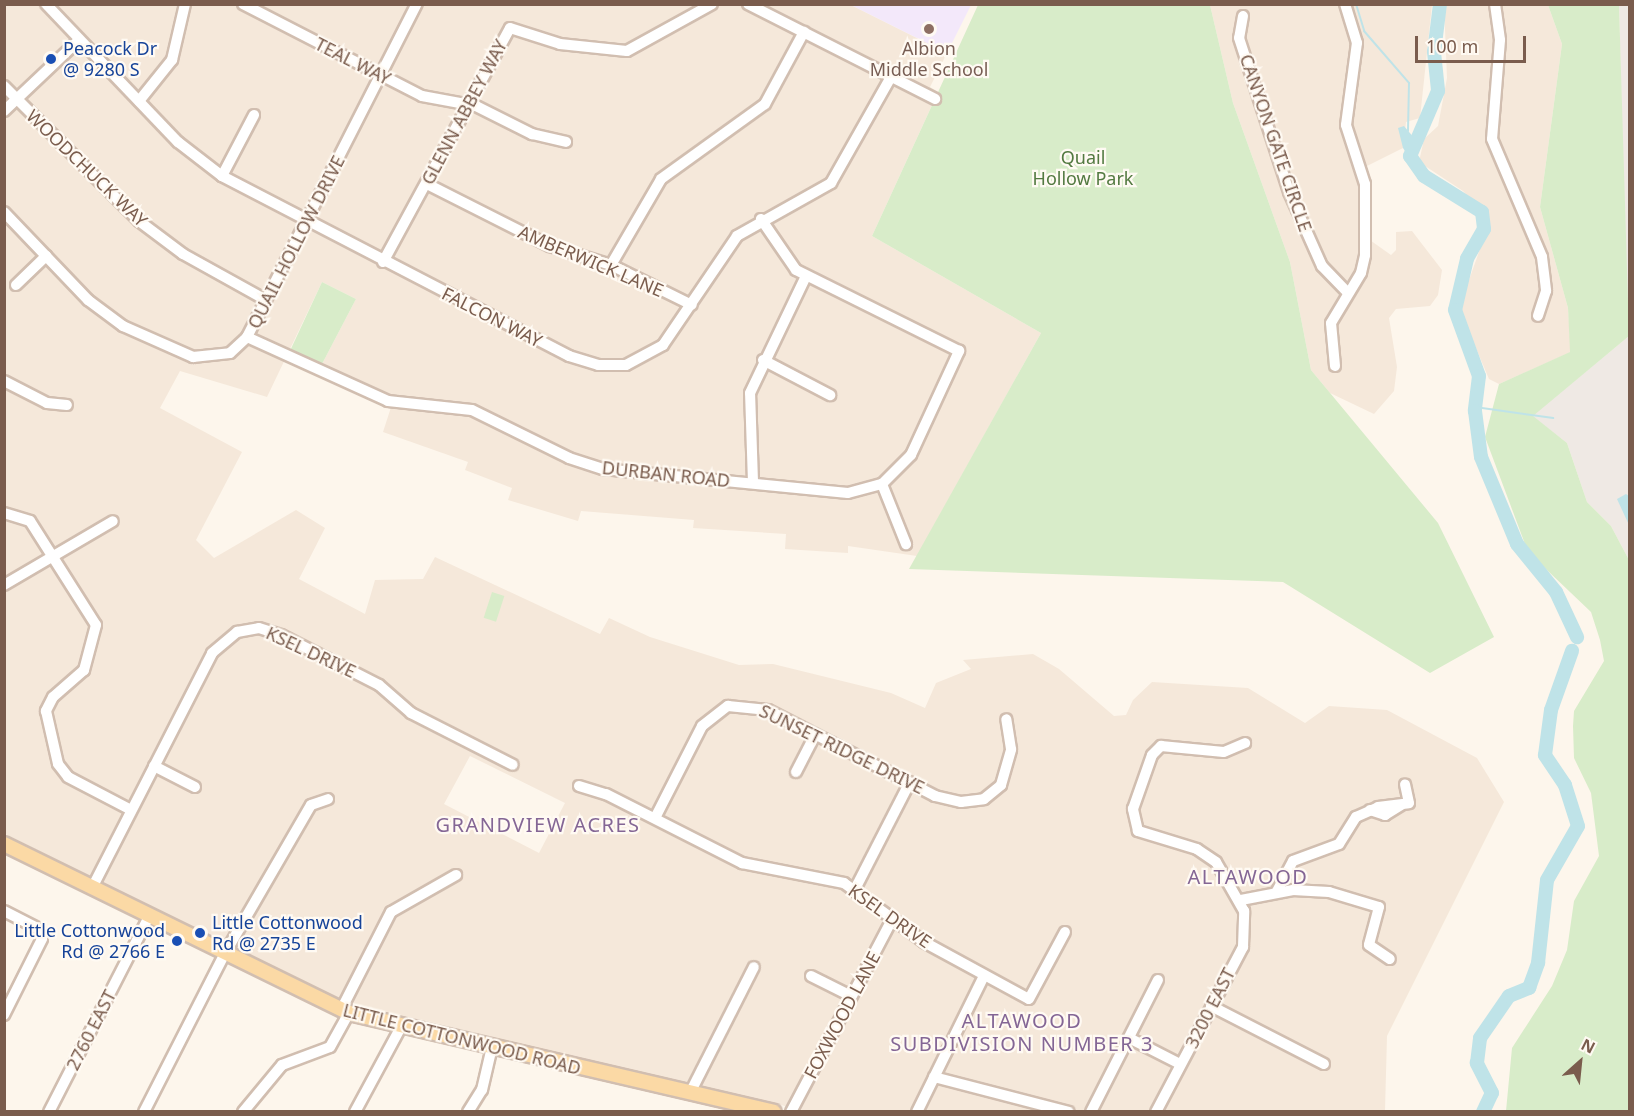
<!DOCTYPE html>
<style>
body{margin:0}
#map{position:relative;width:1634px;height:1116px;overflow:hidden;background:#fdf6ec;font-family:"Noto Sans",sans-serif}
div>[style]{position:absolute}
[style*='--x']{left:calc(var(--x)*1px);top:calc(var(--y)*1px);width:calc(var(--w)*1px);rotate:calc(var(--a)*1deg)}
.residential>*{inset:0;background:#f5e8da}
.industrial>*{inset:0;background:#efe9e4}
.education>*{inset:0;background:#f3e8fa}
.green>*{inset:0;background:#d8ecc9;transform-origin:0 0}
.water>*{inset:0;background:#bfe3e8}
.stream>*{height:2px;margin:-1px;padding:0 1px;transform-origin:1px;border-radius:1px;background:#bfe3e8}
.river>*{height:14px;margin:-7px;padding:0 7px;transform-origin:7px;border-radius:7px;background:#bfe3e8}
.roads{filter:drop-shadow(2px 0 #d1beb0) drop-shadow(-2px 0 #d1beb0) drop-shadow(0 2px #d1beb0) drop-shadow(0 -2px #d1beb0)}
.minor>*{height:10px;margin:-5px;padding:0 5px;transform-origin:5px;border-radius:5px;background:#fff}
.major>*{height:14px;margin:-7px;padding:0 7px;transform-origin:7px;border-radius:7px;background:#fbd9a5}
.dots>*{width:16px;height:16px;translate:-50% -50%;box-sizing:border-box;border:3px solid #fffaf3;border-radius:50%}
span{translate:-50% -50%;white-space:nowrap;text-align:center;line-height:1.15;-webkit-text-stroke:4.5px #fffaf3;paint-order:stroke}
.transit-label{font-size:18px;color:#164399}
.left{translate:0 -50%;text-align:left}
.right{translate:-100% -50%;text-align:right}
.education-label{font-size:18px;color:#785e54}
.street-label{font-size:18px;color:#7a5c4d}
.park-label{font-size:18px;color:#537a41}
.neighbourhood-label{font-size:20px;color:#846695;letter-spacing:1.5px}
.frame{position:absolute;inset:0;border:6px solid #7a5c4d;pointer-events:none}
.north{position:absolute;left:1550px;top:1032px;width:60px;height:60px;-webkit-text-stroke:4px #fffaf3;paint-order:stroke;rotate:27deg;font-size:16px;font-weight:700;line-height:24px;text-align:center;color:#7a5c4d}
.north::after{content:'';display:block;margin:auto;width:21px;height:27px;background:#7a5c4d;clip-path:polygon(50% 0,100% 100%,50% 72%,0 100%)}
.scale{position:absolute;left:1415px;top:36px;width:111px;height:27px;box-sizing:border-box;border:3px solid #7a5c4d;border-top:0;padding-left:8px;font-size:18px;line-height:21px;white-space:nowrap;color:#7a5c4d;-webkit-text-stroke:4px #fffaf3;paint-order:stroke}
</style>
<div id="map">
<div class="residential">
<div style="clip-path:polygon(evenodd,4px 5px,851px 5px,947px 53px,930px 87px,938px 92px,872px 236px,1041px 333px,917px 556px,848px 546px,848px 553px,785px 549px,786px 534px,693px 528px,694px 520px,581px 511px,578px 521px,508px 500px,512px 488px,465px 470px,468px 462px,383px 432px,394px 398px,322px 364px,356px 299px,322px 282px,267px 397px,180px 371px,160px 408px,242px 452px,196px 540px,214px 558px,296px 510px,325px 528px,299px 579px,365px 614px,375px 580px,423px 579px,435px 557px,600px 634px,609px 618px,650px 637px,739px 665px,773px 664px,891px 693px,925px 708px,936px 683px,971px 669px,963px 660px,1033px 654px,1059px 669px,1114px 716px,1126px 715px,1133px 700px,1152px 682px,1248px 688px,1305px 723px,1329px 706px,1387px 710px,1477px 758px,1504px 802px,1387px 1036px,1385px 1111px,807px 1111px,349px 1006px,5px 834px,4px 5px,470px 756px,565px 803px,539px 853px,444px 804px,470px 756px)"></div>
<div style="clip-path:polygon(1210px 5px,1432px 5px,1420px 118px,1406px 122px,1403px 148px,1365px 167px,1358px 178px,1360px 233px,1391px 255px,1396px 250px,1396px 232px,1412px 231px,1442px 270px,1438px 295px,1430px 306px,1396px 309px,1389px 318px,1397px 367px,1394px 391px,1374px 414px,1330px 393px,1311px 370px,1290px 262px,1233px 103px)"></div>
<div style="clip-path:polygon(1444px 5px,1548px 5px,1562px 44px,1540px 207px,1568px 308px,1571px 352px,1499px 384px,1489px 379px,1459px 308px,1485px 235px,1486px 217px,1463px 191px,1419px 162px,1424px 139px,1438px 126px,1447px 78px)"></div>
</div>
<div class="industrial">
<div style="clip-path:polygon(1619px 5px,1630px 5px,1629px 323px,1627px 322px)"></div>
<div style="clip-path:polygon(1629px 336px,1629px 560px,1611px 526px,1587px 502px,1567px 443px,1532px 416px)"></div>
</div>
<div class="education">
<div style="clip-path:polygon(851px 5px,971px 5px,947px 53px)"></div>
</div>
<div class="green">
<div style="clip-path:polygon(978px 5px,1210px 5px,1233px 103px,1290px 262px,1311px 370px,1438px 523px,1494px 637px,1430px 673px,1283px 582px,909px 569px,1041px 333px,872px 236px)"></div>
<div style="clip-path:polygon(1548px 5px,1619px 5px,1629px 336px,1533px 416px,1567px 443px,1587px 502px,1611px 526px,1629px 560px,1629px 1111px,1506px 1111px,1512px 1048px,1552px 986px,1567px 950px,1574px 901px,1599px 856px,1591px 793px,1574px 758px,1573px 726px,1574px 711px,1604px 661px,1600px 640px,1591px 612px,1528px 552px,1485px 437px,1499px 384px,1570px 352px,1568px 308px,1540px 207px,1562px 44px)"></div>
<div style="clip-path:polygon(322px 282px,356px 299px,322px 364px,289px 353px)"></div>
<div style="left:492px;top:592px;width:13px;height:27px;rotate:18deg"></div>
</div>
<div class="water">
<div style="clip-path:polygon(1404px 126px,1420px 145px,1415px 167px,1403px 148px,1398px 128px)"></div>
<div style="clip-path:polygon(1626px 494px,1629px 496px,1629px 525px,1617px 499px)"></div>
</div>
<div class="stream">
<div style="--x:1356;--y:4;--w:28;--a:73"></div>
<div style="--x:1364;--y:31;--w:69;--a:49.1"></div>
<div style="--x:1409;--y:83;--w:48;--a:91.2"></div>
<div style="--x:1475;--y:407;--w:79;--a:8"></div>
</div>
<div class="river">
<div style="--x:1440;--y:4;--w:48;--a:97.1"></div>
<div style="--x:1434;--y:52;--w:39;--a:84"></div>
<div style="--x:1438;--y:91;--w:71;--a:113.3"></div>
<div style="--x:1410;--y:156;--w:24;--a:55"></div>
<div style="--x:1424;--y:176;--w:68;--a:31.8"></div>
<div style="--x:1482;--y:212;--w:17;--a:83"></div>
<div style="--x:1484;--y:229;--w:34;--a:120"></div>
<div style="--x:1467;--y:259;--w:52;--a:103.2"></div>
<div style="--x:1455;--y:310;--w:70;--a:70"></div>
<div style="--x:1479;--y:376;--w:35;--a:97"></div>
<div style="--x:1475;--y:411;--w:46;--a:82.6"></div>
<div style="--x:1481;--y:457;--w:94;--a:67.5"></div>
<div style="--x:1517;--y:544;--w:62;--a:50.9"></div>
<div style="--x:1556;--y:592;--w:50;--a:65"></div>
<div style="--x:1483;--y:1112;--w:21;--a:-65"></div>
<div style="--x:1492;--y:1093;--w:34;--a:-117"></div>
<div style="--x:1477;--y:1063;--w:25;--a:-83"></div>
<div style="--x:1480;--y:1038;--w:51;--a:-55.4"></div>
<div style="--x:1509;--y:996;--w:22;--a:-22"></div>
<div style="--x:1529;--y:988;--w:27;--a:-70"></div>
<div style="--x:1538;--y:963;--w:83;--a:-83.8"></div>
<div style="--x:1547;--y:880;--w:62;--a:-60.1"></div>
<div style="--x:1578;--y:826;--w:43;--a:-107.6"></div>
<div style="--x:1565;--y:785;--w:36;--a:-124"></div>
<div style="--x:1545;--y:755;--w:45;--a:-82.4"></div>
<div style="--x:1551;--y:710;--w:63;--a:-70.4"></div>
</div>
<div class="roads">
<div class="minor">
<div style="--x:46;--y:4;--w:191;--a:46.3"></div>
<div style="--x:178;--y:142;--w:56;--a:37.7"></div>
<div style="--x:222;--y:176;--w:391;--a:27.4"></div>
<div style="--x:569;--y:356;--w:30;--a:17"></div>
<div style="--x:598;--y:365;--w:28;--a:0"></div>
<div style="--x:626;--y:365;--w:42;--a:-28.4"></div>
<div style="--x:663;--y:345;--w:132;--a:-55.8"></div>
<div style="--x:737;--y:236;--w:108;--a:-29.4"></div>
<div style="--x:831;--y:183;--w:122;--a:-60.5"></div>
<div style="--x:243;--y:4;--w:201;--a:27.2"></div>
<div style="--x:422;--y:96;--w:55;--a:10.5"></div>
<div style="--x:476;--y:106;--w:63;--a:26.6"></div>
<div style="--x:532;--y:134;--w:35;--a:13"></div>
<div style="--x:748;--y:4;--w:210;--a:26.9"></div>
<div style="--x:1495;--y:4;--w:36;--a:82"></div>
<div style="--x:1500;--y:40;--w:99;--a:94.6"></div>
<div style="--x:1492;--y:139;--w:128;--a:67"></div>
<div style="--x:1542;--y:257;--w:34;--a:83"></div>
<div style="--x:1546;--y:291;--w:26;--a:108"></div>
<div style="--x:1243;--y:16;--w:22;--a:100"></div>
<div style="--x:1239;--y:38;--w:162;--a:72"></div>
<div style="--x:1289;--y:192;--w:81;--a:66"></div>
<div style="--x:1322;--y:266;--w:37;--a:46"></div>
<div style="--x:4;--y:86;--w:191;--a:45"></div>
<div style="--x:139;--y:221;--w:55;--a:36.9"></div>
<div style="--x:183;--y:254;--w:95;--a:29"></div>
<div style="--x:139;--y:101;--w:53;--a:-51.2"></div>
<div style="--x:172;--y:60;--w:57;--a:-76.9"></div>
<div style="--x:4;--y:111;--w:103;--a:-43.4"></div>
<div style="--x:222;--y:176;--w:69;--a:-62.3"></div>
<div style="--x:427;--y:184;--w:138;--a:26.8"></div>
<div style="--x:550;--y:246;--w:64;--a:17.3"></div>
<div style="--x:611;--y:265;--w:90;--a:26.3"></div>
<div style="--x:4;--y:212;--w:122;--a:46.3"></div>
<div style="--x:88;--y:300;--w:44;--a:36.6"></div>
<div style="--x:123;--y:326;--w:77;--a:23.9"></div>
<div style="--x:193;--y:357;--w:37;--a:-6"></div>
<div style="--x:230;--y:353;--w:23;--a:-43"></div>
<div style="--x:247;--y:337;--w:374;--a:-63"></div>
<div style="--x:383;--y:262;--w:266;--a:-61.5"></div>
<div style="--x:510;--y:28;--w:52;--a:17.7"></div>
<div style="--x:560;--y:44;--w:67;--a:6"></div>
<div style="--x:627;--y:51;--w:97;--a:-28.9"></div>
<div style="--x:611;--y:265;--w:99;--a:-59.8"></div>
<div style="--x:661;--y:179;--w:128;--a:-35.8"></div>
<div style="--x:765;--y:104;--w:82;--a:-61.6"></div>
<div style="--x:16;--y:285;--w:42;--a:-44"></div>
<div style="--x:247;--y:337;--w:155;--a:24.4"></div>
<div style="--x:388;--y:401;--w:84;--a:6.1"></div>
<div style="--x:472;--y:410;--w:108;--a:26.3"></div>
<div style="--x:569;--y:458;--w:36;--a:18"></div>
<div style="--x:603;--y:469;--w:246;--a:5.6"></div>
<div style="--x:848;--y:493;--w:35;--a:-15"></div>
<div style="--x:882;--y:484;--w:41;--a:-45"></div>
<div style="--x:911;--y:455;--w:115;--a:-65.2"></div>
<div style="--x:959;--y:351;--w:182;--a:-153.6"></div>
<div style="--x:796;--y:270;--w:62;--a:-124.5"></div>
<div style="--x:763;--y:360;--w:76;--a:27.6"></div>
<div style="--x:1335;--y:366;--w:43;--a:-95.3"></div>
<div style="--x:1331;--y:323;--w:58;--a:-59"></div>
<div style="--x:1361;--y:273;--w:18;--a:-77"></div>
<div style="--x:1365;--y:255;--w:71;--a:-90"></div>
<div style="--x:1365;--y:184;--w:62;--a:-107.9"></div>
<div style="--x:1346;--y:125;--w:83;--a:-82.4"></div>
<div style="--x:1357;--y:43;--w:41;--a:-107.1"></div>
<div style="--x:4;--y:381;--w:48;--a:27.1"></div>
<div style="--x:47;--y:403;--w:20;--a:6"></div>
<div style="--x:753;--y:482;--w:89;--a:-91.9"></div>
<div style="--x:750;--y:393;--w:130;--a:-64.4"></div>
<div style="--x:882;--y:484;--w:65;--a:68.2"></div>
<div style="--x:4;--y:513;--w:27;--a:17"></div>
<div style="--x:30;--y:521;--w:123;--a:57.6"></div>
<div style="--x:96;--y:625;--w:47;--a:104.9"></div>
<div style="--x:84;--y:670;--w:41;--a:138.9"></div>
<div style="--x:53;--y:697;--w:16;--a:117"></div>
<div style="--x:46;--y:711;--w:54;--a:77.2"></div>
<div style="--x:58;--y:764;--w:16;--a:52"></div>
<div style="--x:68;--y:777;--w:71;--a:27.6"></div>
<div style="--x:4;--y:585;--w:126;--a:-30.4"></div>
<div style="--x:154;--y:766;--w:46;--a:27.1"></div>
<div style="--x:796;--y:772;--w:42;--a:-62.8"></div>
<div style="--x:579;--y:786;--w:28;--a:17"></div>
<div style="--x:606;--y:794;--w:153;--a:26.9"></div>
<div style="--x:742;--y:863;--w:104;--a:11.1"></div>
<div style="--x:844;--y:883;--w:99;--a:36.4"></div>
<div style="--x:924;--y:942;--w:119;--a:28.5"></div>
<div style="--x:1029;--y:999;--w:76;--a:-61.8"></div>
<div style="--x:1370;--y:810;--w:16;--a:18"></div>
<div style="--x:1385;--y:815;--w:19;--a:-32"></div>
<div style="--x:655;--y:818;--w:103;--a:-62.9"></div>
<div style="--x:702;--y:726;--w:33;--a:-38"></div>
<div style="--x:728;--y:706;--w:40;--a:5.7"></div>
<div style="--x:768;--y:710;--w:188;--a:27.2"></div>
<div style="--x:935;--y:796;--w:27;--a:13"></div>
<div style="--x:961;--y:802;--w:23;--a:-7"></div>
<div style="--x:984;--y:799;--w:22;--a:-39"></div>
<div style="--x:1001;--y:785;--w:37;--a:-74"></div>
<div style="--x:1011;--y:749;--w:30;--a:-99"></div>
<div style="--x:92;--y:888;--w:264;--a:-62.9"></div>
<div style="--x:212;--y:653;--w:33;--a:-40"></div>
<div style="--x:237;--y:632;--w:22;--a:-10"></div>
<div style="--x:259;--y:628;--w:23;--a:18"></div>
<div style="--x:281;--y:635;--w:110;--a:27"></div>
<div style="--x:379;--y:685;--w:43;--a:41.2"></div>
<div style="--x:411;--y:713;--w:114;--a:27"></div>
<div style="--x:855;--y:889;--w:120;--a:-62.8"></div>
<div style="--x:1277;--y:891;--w:34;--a:-62"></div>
<div style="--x:1293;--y:861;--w:49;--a:-20.3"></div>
<div style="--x:1339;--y:844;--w:32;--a:-58"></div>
<div style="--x:1356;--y:817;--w:24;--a:-24"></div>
<div style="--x:1378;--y:807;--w:31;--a:-7"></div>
<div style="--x:1409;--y:803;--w:19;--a:-102"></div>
<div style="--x:1241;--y:900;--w:53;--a:-10.9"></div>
<div style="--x:1293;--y:890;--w:36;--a:3"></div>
<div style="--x:1329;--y:892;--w:52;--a:16.7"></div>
<div style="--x:1379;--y:907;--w:39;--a:105"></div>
<div style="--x:1369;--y:945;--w:25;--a:34"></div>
<div style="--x:4;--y:911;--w:39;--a:27"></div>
<div style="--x:39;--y:929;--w:10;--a:73"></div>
<div style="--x:42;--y:939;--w:85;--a:116.6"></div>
<div style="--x:811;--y:976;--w:42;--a:26.6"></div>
<div style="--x:1211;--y:1006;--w:127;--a:27.2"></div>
<div style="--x:341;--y:1010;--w:110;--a:-63"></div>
<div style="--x:391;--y:912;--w:75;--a:-29.6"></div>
<div style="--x:1129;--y:1038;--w:57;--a:27"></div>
<div style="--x:934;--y:1077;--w:139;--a:14.5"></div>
<div style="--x:690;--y:1093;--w:141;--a:-63.1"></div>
<div style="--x:49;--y:1112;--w:219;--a:-62.9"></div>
<div style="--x:144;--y:1112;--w:176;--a:-63"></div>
<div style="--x:224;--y:955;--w:173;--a:-59.9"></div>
<div style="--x:311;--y:805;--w:18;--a:-19"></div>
<div style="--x:243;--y:1112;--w:61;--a:-50.3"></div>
<div style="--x:282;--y:1065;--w:51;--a:-20.6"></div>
<div style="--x:330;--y:1047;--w:39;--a:-61"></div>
<div style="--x:355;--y:1112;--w:97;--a:-61.6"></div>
<div style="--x:468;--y:1112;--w:26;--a:-58"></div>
<div style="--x:482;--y:1090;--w:44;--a:-76.9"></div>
<div style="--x:791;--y:1112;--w:219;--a:-62.3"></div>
<div style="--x:917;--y:1112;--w:152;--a:-63.8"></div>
<div style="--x:1091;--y:1112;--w:148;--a:-63.1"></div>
<div style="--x:1156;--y:1112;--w:187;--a:-62.2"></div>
<div style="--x:1243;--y:947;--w:36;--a:-88"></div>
<div style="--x:1244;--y:911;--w:56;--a:-119.7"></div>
<div style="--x:1216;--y:862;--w:23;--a:-146"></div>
<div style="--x:1197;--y:849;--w:62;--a:-163"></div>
<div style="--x:1138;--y:831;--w:23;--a:-103"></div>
<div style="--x:1133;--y:809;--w:57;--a:-70.6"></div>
<div style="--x:1152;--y:755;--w:13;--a:-45"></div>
<div style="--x:1161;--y:746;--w:63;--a:5.4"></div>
<div style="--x:1224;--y:752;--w:23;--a:-23"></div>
</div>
<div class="major">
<div style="--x:4;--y:844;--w:384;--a:26.1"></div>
<div style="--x:349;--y:1013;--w:436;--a:13.1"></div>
</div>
</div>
<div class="dots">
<div style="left:929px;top:29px;background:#8d6e63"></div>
<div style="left:51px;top:59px;background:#1a4fb4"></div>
<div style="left:200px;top:933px;background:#1a4fb4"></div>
<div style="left:177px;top:941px;background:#1a4fb4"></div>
</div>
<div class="transit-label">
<span class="left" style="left:63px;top:59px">Peacock Dr<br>@ 9280 S</span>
<span class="left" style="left:212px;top:933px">Little Cottonwood<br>Rd @ 2735 E</span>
<span class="right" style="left:165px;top:941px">Little Cottonwood<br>Rd @ 2766 E</span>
</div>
<div class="education-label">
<span style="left:929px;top:59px">Albion<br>Middle School</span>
</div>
<div class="street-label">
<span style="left:353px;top:61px;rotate:27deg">TEAL WAY</span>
<span style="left:464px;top:112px;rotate:-62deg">GLENN ABBEY WAY</span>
<span style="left:1276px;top:143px;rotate:71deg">CANYON GATE CIRCLE</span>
<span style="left:87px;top:168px;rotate:44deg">WOODCHUCK WAY</span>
<span style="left:296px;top:242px;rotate:-63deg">QUAIL HOLLOW DRIVE</span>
<span style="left:591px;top:261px;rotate:23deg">AMBERWICK LANE</span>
<span style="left:492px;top:317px;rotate:27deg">FALCON WAY</span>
<span style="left:666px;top:474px;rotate:6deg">DURBAN ROAD</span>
<span style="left:311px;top:652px;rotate:25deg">KSEL DRIVE</span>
<span style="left:842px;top:749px;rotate:26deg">SUNSET RIDGE DRIVE</span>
<span style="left:890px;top:916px;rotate:35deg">KSEL DRIVE</span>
<span style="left:1210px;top:1008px;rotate:-63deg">3200 EAST</span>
<span style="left:842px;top:1015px;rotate:-62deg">FOXWOOD LANE</span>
<span style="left:91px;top:1030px;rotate:-63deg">2760 EAST</span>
<span style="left:462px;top:1039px;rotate:14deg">LITTLE COTTONWOOD ROAD</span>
</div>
<div class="park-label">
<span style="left:1083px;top:168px">Quail<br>Hollow Park</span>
</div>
<div class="neighbourhood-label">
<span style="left:538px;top:824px">GRANDVIEW ACRES</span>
<span style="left:1248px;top:876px">ALTAWOOD</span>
<span style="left:1022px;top:1032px">ALTAWOOD<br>SUBDIVISION NUMBER 3</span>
</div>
<div class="frame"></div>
<div class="north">N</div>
<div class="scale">100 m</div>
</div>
